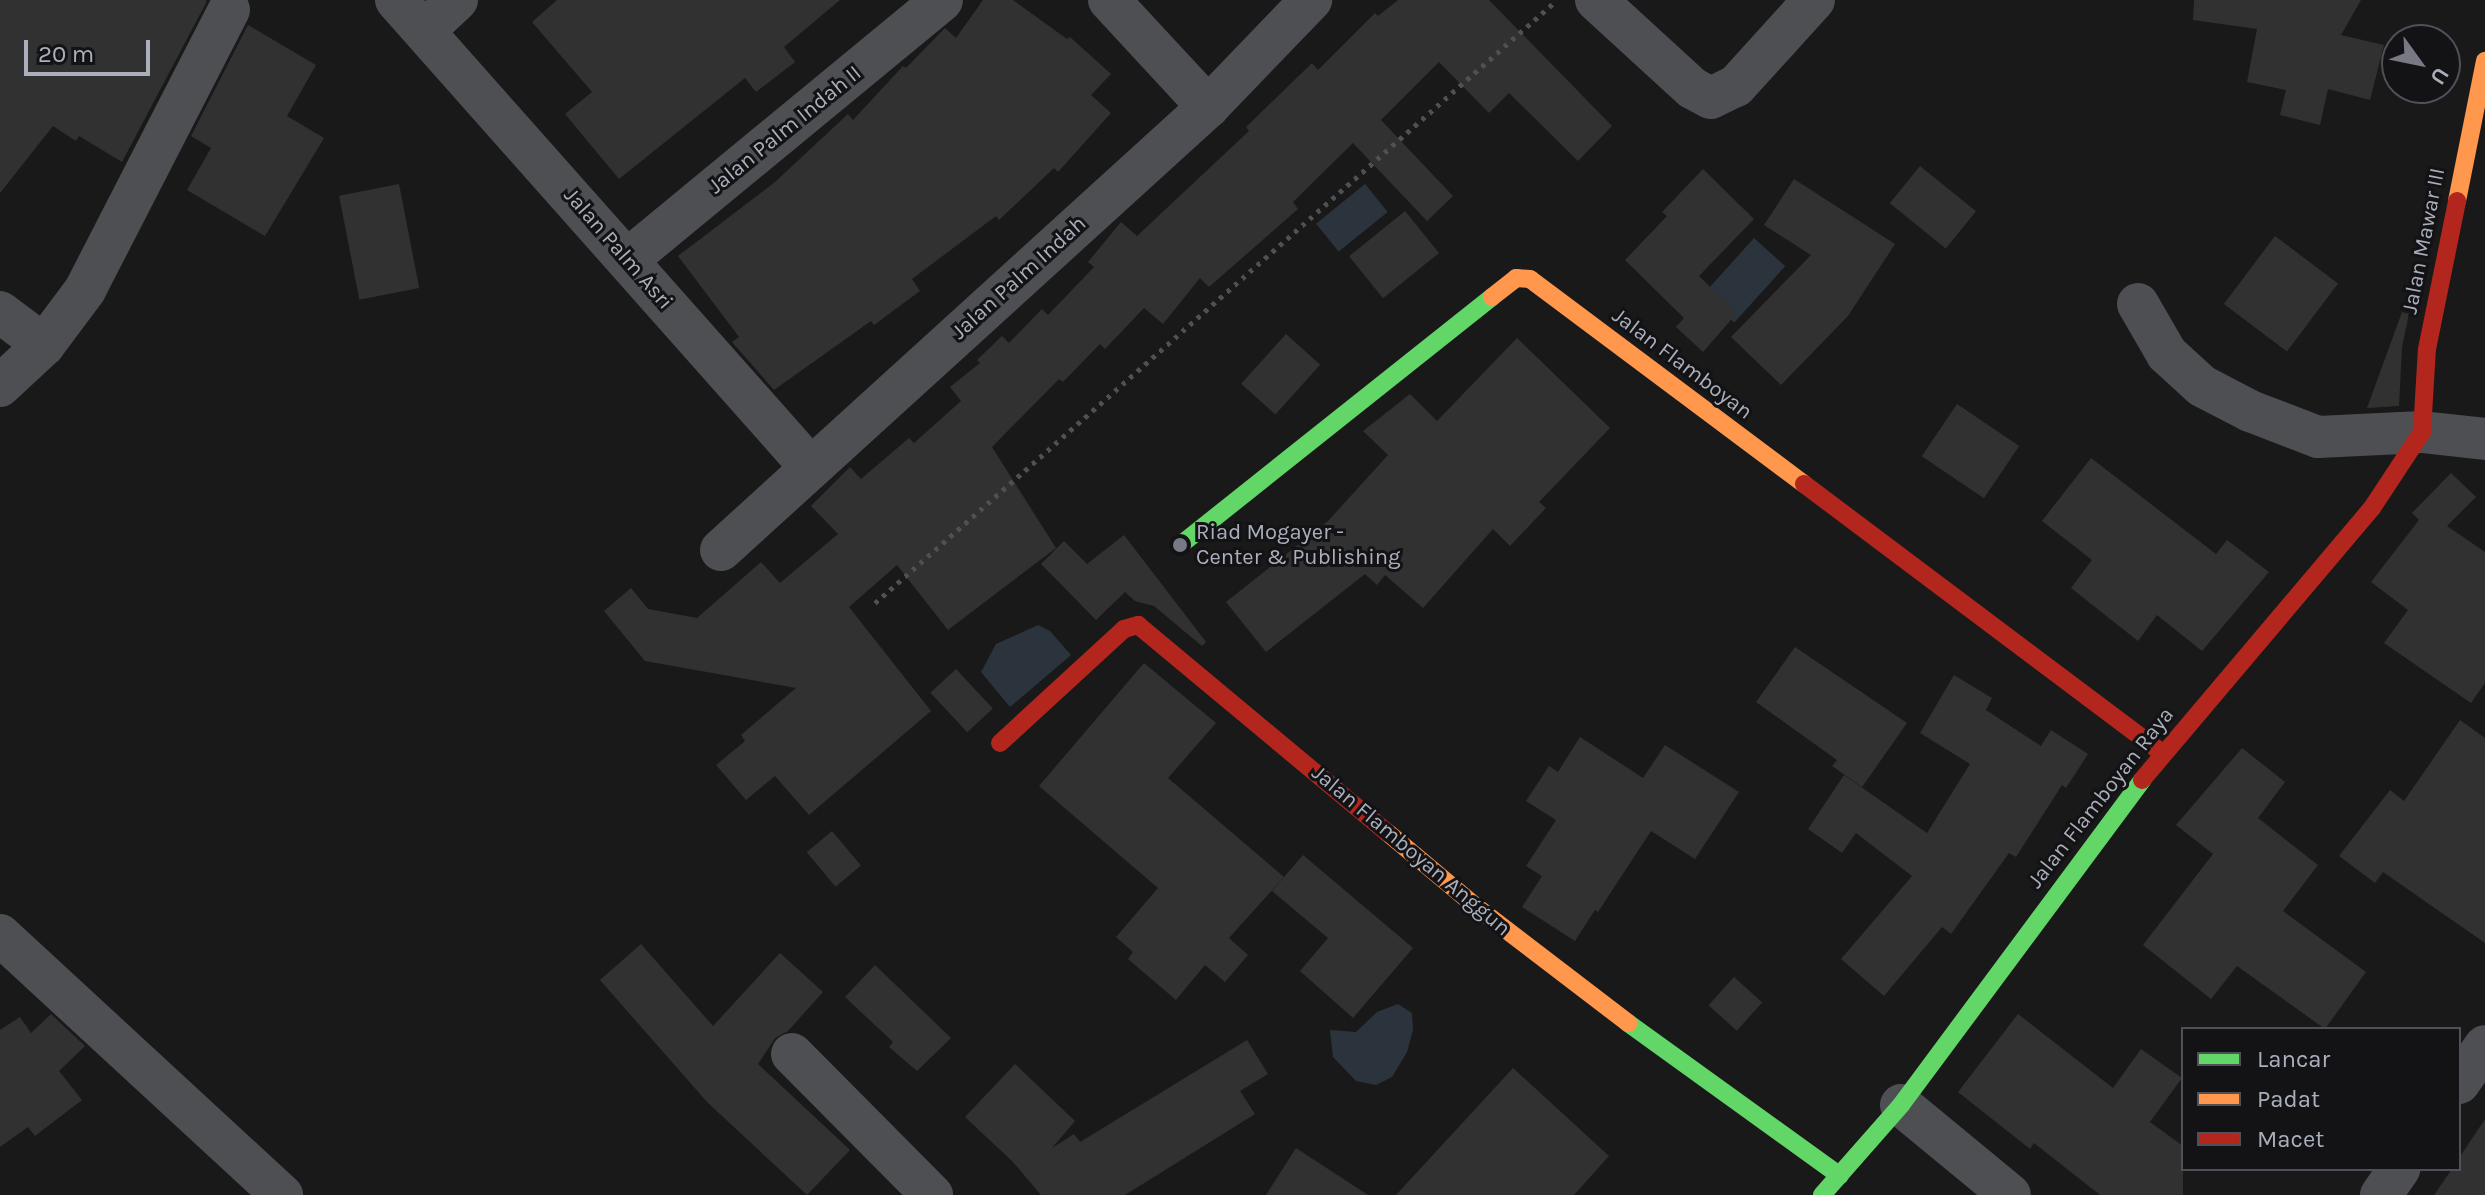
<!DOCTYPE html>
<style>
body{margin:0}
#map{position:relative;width:2485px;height:1195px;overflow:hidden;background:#19191a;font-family:Karla,sans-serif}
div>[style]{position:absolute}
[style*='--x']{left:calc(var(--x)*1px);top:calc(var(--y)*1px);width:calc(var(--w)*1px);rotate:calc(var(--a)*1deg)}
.water>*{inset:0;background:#2b343d;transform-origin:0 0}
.building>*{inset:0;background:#313132;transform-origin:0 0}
.path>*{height:5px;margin-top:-2.5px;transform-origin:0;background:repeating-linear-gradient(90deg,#4f5054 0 4px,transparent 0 10px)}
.street>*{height:42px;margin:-21px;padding:0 21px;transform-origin:21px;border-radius:21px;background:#4d4f53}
.fast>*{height:18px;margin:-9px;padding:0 9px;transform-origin:9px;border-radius:9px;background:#63d668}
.slow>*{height:18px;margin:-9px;padding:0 9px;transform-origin:9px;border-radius:9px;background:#ff974d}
.jam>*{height:18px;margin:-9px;padding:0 9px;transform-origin:9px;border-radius:9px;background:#b3261e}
.dots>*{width:22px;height:22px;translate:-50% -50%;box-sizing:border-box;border:4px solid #131316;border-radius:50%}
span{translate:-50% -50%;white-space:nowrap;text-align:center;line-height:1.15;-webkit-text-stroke:6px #131316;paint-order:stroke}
.street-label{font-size:22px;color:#aaafbb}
.poi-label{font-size:22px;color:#aaafbb}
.left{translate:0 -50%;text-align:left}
.legend{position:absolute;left:2181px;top:1027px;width:280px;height:144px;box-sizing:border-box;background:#131316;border:2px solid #4f5158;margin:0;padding:10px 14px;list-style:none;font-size:24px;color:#aaafbb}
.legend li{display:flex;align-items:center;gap:16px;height:40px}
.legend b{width:40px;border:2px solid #4f5158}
.north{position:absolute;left:2381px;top:24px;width:80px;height:80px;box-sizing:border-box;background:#131316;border:2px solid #4f5158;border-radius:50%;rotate:123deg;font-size:22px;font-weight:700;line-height:32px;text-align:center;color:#aaafbb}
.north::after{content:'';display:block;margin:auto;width:28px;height:36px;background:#777a83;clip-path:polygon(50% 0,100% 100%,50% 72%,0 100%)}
.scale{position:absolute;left:24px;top:40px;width:126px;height:36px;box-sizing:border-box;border:4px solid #aaafbb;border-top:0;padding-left:10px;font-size:24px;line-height:28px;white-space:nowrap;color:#aaafbb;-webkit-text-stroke:6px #131316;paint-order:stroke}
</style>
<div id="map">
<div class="water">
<div style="left:1365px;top:184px;width:36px;height:63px;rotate:51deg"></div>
<div style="left:1754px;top:238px;width:42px;height:76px;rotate:42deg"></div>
<div style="clip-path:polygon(1038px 625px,1050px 631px,1071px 655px,1010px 707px,981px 672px,996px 644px)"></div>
<div style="clip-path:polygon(1398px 1004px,1412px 1013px,1413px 1030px,1407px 1052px,1392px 1077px,1376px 1085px,1356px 1081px,1333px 1057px,1330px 1030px,1356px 1032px,1377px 1012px)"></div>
</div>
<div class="building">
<div style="clip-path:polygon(0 0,205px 0,207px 1px,122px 162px,79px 136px,76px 141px,53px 126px,0 193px)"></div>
<div style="clip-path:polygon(557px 0,840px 0,784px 47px,795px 62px,756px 92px,745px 78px,619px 179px,565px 114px,592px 92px,532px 22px)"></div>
<div style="clip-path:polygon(983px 0,1013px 0,1067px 39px,1070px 37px,1111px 74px,1091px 95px,1111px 113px,1058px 172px,1054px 168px,999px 220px,996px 216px,912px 279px,920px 291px,874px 325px,871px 321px,774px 390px,732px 342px,739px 337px,678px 256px,775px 182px,848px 114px,853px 120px,903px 66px,906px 68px,945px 28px,956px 38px)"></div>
<div style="clip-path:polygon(1398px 0,1489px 0,1612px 126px,1578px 161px,1509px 93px,1489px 113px,1439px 62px,1381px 120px,1453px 196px,1427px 221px,1353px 143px,1293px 202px,1298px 209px,1209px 287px,1200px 278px,1163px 324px,1144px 308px,1105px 349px,1100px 344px,1063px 382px,1059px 379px,992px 447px,1056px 548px,948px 630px,897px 565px,849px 607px,931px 711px,809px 815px,775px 776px,746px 800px,716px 765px,745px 741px,741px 735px,796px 688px,645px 661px,604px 611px,631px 588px,648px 609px,697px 618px,761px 562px,780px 583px,838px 534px,811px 506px,850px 467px,861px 479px,909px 438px,914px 443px,961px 401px,950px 387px,980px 363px,977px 360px,1002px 336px,1009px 343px,1042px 309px,1048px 315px,1094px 267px,1088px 262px,1121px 222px,1137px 236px,1249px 131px,1246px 127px,1312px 63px,1318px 70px,1375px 13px,1378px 16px)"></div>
<div style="clip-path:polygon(2194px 0,2361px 0,2341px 35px,2384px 45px,2370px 100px,2328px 89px,2320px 125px,2280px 115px,2286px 90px,2247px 82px,2257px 29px,2193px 20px)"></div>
<div style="clip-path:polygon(248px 25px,316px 65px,287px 116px,324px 138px,265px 236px,187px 190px,211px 148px,191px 136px)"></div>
<div style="left:1920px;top:166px;width:72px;height:48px;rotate:39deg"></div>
<div style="clip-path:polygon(1703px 169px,1754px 219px,1699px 276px,1737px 313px,1703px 352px,1676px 327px,1684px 318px,1625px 260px,1667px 216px,1662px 212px)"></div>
<div style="clip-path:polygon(1794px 179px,1895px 244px,1848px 316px,1781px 385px,1731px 337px,1811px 255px,1764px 225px)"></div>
<div style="left:399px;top:184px;width:106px;height:61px;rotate:79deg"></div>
<div style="left:1405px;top:211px;width:54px;height:72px;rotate:51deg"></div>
<div style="left:2275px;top:236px;width:79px;height:85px;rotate:37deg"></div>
<div style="clip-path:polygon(2402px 312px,2409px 314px,2402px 347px,2399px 406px,2367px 408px)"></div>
<div style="left:1286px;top:334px;width:46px;height:67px;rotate:42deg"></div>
<div style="clip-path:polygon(1517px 338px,1610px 428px,1539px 502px,1546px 508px,1510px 546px,1493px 529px,1423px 608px,1385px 575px,1377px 585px,1365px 574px,1266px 652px,1226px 602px,1328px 521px,1388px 455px,1363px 431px,1410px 394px,1437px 421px)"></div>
<div style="left:1957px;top:404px;width:75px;height:63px;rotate:34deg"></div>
<div style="clip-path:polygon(2091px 458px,2216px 554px,2227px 540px,2269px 572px,2202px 651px,2157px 615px,2138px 641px,2071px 588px,2092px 560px,2042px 521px)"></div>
<div style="clip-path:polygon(2451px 473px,2476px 497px,2447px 526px,2485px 552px,2485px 683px,2471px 703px,2384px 643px,2408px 610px,2371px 582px,2419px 520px,2412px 513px)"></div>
<div style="clip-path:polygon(1124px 535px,1206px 642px,1202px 646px,1154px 606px,1135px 601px,1125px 592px,1096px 620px,1041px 564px,1064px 541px,1087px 564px)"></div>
<div style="clip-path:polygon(1795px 647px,1907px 723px,1862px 787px,1832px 766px,1837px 760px,1756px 702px)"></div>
<div style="clip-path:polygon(1144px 663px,1216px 723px,1168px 778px,1284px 877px,1229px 938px,1248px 955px,1225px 982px,1205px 965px,1176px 1000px,1128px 959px,1133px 952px,1116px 937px,1158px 888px,1039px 786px)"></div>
<div style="left:956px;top:669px;width:54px;height:35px;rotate:47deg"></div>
<div style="clip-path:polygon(1954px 675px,1992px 698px,1986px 710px,2041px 746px,2051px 730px,2088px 754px,2066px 788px,2062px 785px,2016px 857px,2009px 853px,1951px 934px,1942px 927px,1884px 996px,1841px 959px,1912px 876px,1856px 833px,1842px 853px,1808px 829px,1844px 775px,1927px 833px,1970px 764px,1920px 733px)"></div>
<div style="clip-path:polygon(2460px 720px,2485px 738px,2485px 943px,2383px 872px,2375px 883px,2339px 856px,2390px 790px,2404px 801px)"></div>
<div style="clip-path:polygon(1580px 737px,1643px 778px,1665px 745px,1739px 792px,1695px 859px,1651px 831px,1598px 912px,1595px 910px,1575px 941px,1522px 907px,1542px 876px,1526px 866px,1556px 820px,1526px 801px,1549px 766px,1558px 772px)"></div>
<div style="clip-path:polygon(2242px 748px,2285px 782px,2258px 818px,2318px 865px,2283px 911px,2366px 972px,2325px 1029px,2237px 966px,2211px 999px,2143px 945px,2213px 854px,2176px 825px)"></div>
<div style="left:832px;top:831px;width:45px;height:33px;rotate:50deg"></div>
<div style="clip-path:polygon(1303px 855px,1413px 948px,1353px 1018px,1300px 971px,1328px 938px,1272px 891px)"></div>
<div style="clip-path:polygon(641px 944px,713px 1026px,780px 953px,823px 992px,788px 1031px,775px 1038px,758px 1064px,850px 1150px,807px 1195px,707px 1102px,600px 980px)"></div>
<div style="clip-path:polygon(875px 965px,951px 1038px,917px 1071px,889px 1047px,893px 1042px,845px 997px)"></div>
<div style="left:1734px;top:977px;width:38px;height:38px;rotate:42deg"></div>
<div style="clip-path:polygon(51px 1014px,85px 1046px,59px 1071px,82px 1100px,35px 1136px,28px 1127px,0 1147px,0 1030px,20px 1017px,31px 1033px)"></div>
<div style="clip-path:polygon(2018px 1014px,2113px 1088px,2141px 1049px,2182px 1078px,2150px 1122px,2183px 1146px,2183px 1195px,2100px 1195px,2034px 1143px,2030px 1149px,1958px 1092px)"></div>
<div style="clip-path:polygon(1247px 1040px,1268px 1074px,1240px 1091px,1255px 1114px,1125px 1195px,1041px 1195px,1013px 1162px,965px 1117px,1015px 1064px,1075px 1121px,1052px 1148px,1074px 1134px,1080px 1142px)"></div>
<div style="clip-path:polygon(1513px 1068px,1609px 1156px,1574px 1195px,1396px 1195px)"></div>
<div style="clip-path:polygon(2485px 1119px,2485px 1195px,2434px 1195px,2452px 1169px,2459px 1169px,2459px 1158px)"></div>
<div style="clip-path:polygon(1296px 1148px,1368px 1195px,1266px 1195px)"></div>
</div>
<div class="path">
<div style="--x:875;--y:603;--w:909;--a:-41.48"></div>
</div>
<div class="street">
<div style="--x:396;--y:0;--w:625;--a:48.43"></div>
<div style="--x:1109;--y:0;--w:146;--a:47.2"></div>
<div style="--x:1596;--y:0;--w:130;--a:42.5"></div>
<div style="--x:1692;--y:88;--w:21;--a:28"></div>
<div style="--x:1711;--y:98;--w:28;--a:-26"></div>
<div style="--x:1736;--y:86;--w:116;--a:-47.8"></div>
<div style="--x:425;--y:30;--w:44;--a:-43.2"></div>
<div style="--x:627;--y:260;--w:408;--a:-39.5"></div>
<div style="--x:2138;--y:304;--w:58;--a:59.9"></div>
<div style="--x:2167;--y:354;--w:47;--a:42.4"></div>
<div style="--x:2202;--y:386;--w:54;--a:27.5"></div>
<div style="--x:2250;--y:411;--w:73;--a:20.9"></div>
<div style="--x:2318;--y:437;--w:104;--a:-2.8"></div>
<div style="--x:2422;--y:432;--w:63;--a:6.3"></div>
<div style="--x:0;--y:312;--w:55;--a:36.9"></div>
<div style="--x:0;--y:386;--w:60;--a:-43"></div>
<div style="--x:44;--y:345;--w:69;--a:-53.3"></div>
<div style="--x:85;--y:290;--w:315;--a:-62.8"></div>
<div style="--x:721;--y:550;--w:658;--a:-42.29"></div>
<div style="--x:1208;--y:107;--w:149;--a:-46.1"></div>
<div style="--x:0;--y:935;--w:384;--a:42.7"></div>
<div style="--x:792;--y:1054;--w:199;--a:45.2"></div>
<div style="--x:2459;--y:1083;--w:45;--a:-54.9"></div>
<div style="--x:1901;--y:1105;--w:141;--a:39.5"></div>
<div style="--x:2381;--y:1195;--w:32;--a:-55"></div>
</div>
<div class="fast">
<div style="--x:1179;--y:546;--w:400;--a:-38.5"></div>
<div style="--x:1628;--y:1023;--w:261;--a:35.8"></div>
<div style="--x:1822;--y:1195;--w:120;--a:-48.7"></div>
<div style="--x:1901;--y:1105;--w:405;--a:-53.4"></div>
</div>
<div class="slow">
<div style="--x:2457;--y:201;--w:143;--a:-78.7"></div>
<div style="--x:1492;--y:297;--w:31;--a:-38"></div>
<div style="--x:1516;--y:278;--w:14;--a:4"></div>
<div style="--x:1530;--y:279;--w:342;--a:36.8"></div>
<div style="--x:1388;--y:833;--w:119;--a:39.9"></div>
<div style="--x:1479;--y:909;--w:188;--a:37.4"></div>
</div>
<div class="jam">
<div style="--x:1804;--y:484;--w:448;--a:36.9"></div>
<div style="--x:1000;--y:743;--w:168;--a:-42.6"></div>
<div style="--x:1124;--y:629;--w:15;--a:-16"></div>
<div style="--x:1138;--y:625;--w:325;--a:39.8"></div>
<div style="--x:2142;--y:780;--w:356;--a:-49.8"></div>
<div style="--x:2372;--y:508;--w:91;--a:-56.7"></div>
<div style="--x:2422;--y:432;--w:83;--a:-86.6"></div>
<div style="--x:2427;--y:349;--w:151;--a:-78.5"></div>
</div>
<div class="dots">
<div style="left:1180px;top:545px;background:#777a83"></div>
</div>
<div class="street-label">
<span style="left:785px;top:130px;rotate:-39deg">Jalan Palm Indah II</span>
<span style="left:2424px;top:241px;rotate:-79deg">Jalan Mawar III</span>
<span style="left:618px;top:249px;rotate:49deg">Jalan Palm Asri</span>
<span style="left:1019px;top:278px;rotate:-42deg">Jalan Palm Indah</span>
<span style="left:1682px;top:364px;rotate:37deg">Jalan Flamboyan</span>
<span style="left:2101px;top:798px;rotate:-52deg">Jalan Flamboyan Raya</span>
<span style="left:1411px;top:851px;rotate:40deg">Jalan Flamboyan Anggun</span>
</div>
<div class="poi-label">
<span class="left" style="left:1196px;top:545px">Riad Mogayer -<br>Center &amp; Publishing</span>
</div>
<ul class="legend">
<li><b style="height:10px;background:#63d668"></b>Lancar</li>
<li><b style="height:10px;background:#ff974d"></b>Padat</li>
<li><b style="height:10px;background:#b3261e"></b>Macet</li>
</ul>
<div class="north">U</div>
<div class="scale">20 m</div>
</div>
